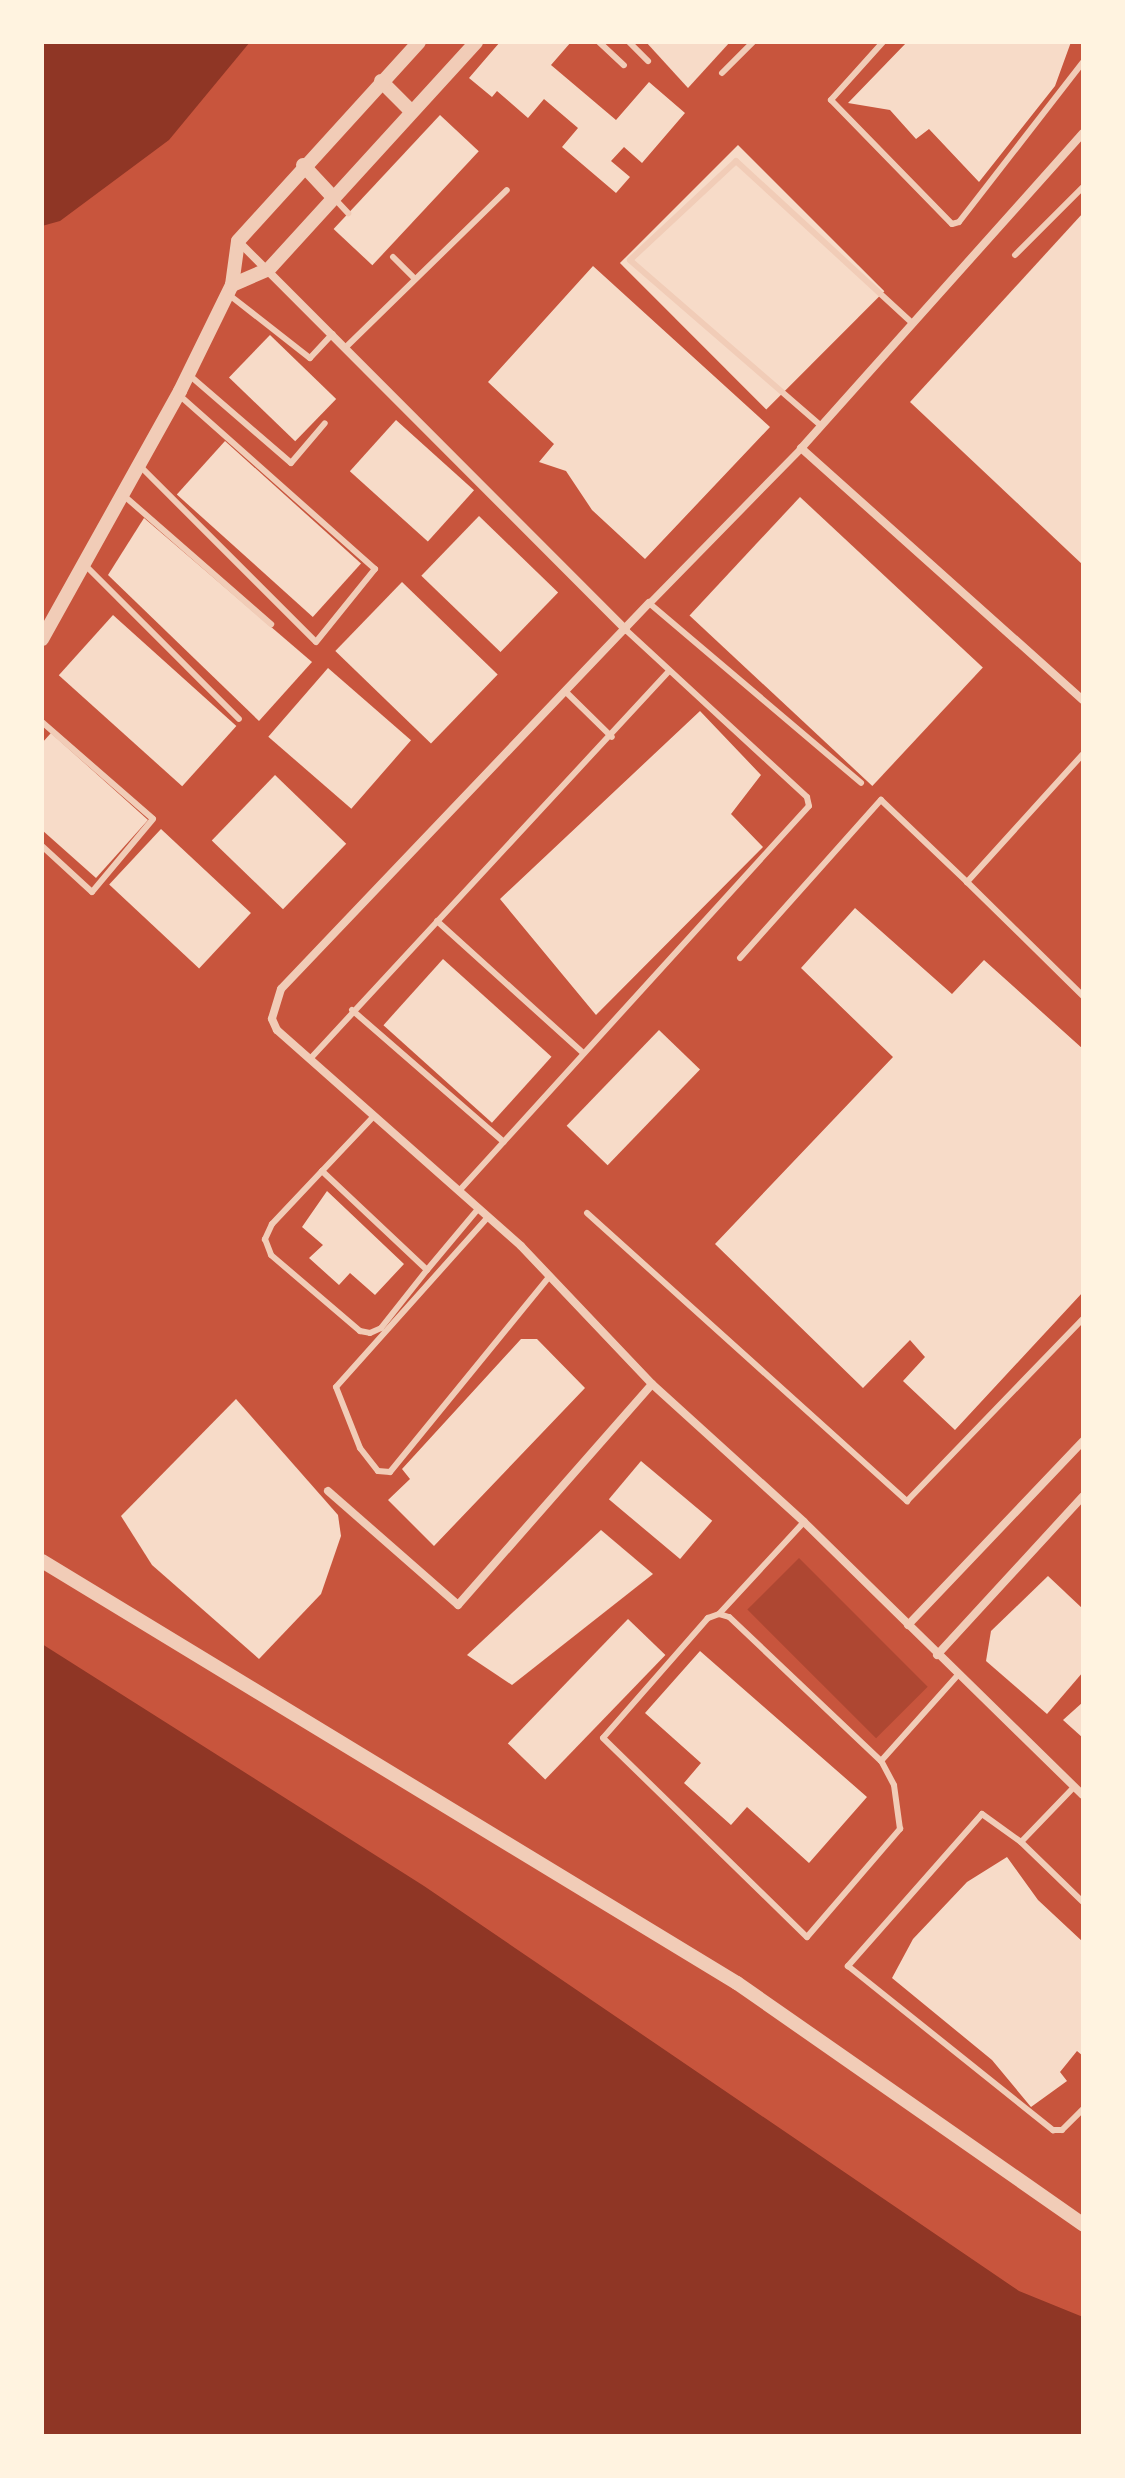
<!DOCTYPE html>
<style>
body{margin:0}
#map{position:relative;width:1125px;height:2478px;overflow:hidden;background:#c8553d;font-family:Poppins,sans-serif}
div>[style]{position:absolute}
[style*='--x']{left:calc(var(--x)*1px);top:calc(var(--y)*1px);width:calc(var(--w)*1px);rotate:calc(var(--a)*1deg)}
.green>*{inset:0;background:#ae4732;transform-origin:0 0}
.water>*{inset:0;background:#8f3625}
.building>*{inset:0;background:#f7dbc8;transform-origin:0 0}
.service>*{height:6px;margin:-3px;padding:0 3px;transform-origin:3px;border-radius:3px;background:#f1ccb7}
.pedestrian>*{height:7px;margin:-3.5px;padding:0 3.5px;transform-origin:3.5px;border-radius:3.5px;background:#f1ccb7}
.minor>*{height:8px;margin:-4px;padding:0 4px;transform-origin:4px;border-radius:4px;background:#f1ccb7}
.tertiary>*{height:14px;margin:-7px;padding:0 7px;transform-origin:7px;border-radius:7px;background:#f1ccb7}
span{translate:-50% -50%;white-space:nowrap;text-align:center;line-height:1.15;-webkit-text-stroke:6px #fff3e0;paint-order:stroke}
.frame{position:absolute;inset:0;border:44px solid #fff3e0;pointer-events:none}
</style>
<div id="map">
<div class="green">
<div style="left:799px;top:1558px;width:182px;height:73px;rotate:45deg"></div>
</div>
<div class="water">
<div style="clip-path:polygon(42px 42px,250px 42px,169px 140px,60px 221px,42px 226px)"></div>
<div style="clip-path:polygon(42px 1644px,424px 1886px,1019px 2291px,1083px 2317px,1083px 2436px,42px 2436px)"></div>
</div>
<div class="building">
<div style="clip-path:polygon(500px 42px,571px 42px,551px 65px,616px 120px,649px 82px,685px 113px,642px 163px,624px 147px,611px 161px,630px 177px,616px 193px,562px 147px,578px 128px,544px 99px,528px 118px,497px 91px,492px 97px,469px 78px)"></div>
<div style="clip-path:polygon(646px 42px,730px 42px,688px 88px)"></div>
<div style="clip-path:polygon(907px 42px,1071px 42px,1055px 86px,979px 182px,929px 129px,916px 139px,890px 110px,848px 103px)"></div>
<div style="left:440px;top:115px;width:53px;height:156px;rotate:43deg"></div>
<div style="left:738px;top:145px;width:207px;height:167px;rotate:45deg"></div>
<div style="clip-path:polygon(1083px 213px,1083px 565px,910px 402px)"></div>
<div style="clip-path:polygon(593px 266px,770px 427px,645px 559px,592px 510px,566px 471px,539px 462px,554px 444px,488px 382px)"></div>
<div style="left:270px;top:335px;width:92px;height:59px;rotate:44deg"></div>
<div style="left:396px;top:420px;width:105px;height:69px;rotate:42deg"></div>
<div style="left:225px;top:441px;width:183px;height:72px;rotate:42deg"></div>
<div style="left:800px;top:497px;width:250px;height:162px;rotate:43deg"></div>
<div style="left:479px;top:516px;width:110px;height:83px;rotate:44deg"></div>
<div style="clip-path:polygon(144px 518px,312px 662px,259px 721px,108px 575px)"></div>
<div style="left:402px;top:582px;width:133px;height:96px;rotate:44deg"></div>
<div style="left:113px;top:615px;width:166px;height:81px;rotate:42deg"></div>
<div style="left:328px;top:668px;width:110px;height:91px;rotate:41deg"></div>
<div style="clip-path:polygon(700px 711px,761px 775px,731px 814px,763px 847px,596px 1015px,500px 899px)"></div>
<div style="clip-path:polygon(51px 733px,148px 820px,96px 878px,42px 830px,42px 743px)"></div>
<div style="left:275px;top:775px;width:99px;height:91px;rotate:44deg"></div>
<div style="left:161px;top:829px;width:123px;height:76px;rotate:43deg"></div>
<div style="clip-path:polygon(855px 908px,952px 994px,984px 960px,1083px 1049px,1083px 1292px,955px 1430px,903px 1381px,925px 1357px,910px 1340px,863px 1388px,715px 1244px,893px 1057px,801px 968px)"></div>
<div style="left:443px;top:959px;width:146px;height:89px;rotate:42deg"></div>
<div style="left:659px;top:1030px;width:57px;height:133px;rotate:44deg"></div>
<div style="clip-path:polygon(327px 1191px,404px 1264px,375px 1295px,350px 1273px,339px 1285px,309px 1258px,323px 1245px,302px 1227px)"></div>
<div style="clip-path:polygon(521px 1339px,537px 1339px,585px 1388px,434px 1546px,388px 1500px,410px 1479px,402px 1469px)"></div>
<div style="clip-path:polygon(236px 1399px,338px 1515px,341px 1536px,321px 1594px,259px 1659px,152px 1565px,121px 1516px)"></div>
<div style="left:641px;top:1461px;width:93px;height:50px;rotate:40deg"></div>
<div style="clip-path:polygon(601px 1530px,653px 1574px,512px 1685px,467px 1655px)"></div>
<div style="clip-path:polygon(1048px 1576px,1083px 1609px,1083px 1672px,1047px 1714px,986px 1661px,991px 1631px)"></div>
<div style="left:628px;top:1619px;width:52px;height:173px;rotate:44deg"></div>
<div style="clip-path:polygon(700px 1651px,867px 1797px,809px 1863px,747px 1807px,731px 1825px,684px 1783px,701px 1763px,645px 1713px)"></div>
<div style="clip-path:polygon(1083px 1702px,1083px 1738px,1063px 1720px)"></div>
<div style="clip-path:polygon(1007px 1857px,1038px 1900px,1083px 1942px,1083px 2056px,1077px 2051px,1060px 2072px,1067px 2081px,1031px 2107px,992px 2060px,892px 1978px,913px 1939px,967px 1882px)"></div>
</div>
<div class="service">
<div style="--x:599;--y:42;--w:34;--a:43"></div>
<div style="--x:629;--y:42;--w:27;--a:45"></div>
<div style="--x:883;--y:42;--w:78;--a:131.9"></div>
<div style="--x:831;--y:100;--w:173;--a:45.7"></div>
<div style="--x:952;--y:224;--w:7;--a:-16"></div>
<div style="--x:959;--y:222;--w:202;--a:-52.2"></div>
<div style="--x:722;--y:73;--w:44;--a:-45"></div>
<div style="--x:334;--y:198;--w:21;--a:47"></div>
<div style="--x:1015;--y:255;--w:96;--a:-45"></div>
<div style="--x:393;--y:257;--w:31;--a:45"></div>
<div style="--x:228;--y:294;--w:104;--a:38"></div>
<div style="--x:310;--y:358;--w:33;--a:-47"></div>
<div style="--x:345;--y:348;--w:226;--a:-44.3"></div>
<div style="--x:188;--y:374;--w:136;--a:40.8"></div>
<div style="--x:291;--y:463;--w:52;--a:-49.6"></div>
<div style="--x:819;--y:424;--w:250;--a:-139.1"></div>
<div style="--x:630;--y:260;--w:145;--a:-43"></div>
<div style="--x:736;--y:161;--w:236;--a:42.6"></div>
<div style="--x:141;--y:467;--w:247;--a:45"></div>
<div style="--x:316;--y:642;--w:94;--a:-51.1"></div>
<div style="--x:375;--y:569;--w:262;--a:-138.4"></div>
<div style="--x:122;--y:494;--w:198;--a:41.1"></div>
<div style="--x:84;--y:564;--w:219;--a:45"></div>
<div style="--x:649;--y:603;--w:278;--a:40.3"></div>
<div style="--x:566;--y:692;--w:64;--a:44.4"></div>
<div style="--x:42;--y:722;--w:147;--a:41.1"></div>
<div style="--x:153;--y:819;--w:95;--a:129.9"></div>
<div style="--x:92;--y:892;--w:68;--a:-137.4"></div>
<div style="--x:1083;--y:754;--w:173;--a:132.2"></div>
<div style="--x:967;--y:882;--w:163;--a:44.5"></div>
<div style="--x:437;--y:921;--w:197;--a:42.1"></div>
<div style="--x:740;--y:958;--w:212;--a:-48.3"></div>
<div style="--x:881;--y:800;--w:119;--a:43.6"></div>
<div style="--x:352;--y:1010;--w:201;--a:41"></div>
<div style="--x:310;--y:1059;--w:529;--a:-47.22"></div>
<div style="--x:374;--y:1116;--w:76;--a:133.4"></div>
<div style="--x:322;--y:1171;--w:144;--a:43.3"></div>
<div style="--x:427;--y:1270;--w:80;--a:-50.1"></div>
<div style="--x:322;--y:1171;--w:73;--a:133.3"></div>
<div style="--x:272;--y:1224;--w:17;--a:115"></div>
<div style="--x:265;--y:1239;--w:17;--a:69"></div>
<div style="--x:271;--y:1255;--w:117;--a:40.5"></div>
<div style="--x:360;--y:1331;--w:10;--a:11"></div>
<div style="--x:370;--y:1333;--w:12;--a:-24"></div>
<div style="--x:381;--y:1328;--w:74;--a:-51.6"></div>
<div style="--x:459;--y:1191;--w:520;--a:-47.73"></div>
<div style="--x:809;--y:806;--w:9;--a:-103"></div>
<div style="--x:807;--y:797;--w:246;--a:-137.3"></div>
<div style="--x:587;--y:1213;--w:431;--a:42"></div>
<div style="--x:907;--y:1501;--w:253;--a:-46"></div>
<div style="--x:488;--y:1217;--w:228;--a:131.8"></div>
<div style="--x:336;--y:1387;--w:66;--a:68.5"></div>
<div style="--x:360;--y:1448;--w:29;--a:52"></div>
<div style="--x:378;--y:1471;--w:12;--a:5"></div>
<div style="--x:390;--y:1472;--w:253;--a:-50.8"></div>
<div style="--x:719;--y:1614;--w:125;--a:-47.3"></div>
<div style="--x:881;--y:1761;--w:209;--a:-136.5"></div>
<div style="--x:729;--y:1617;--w:10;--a:-163"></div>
<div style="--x:719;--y:1614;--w:12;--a:160"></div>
<div style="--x:708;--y:1618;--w:159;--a:131.2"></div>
<div style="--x:603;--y:1738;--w:285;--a:44.3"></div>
<div style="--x:807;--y:1937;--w:143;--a:-49.3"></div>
<div style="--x:900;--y:1829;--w:44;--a:-97.8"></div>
<div style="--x:894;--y:1785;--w:27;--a:-118"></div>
<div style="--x:881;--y:1761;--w:115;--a:-48.2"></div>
<div style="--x:1074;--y:1787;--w:76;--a:133.9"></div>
<div style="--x:1021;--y:1842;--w:86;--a:44.1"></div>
<div style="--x:1021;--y:1842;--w:48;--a:-144.3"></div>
<div style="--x:982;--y:1814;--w:203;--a:131.4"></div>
<div style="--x:848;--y:1966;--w:263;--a:38.7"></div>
<div style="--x:1053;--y:2130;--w:9;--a:0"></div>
<div style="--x:1062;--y:2130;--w:30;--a:-45"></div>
</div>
<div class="pedestrian">
<div style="--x:649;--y:603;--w:217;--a:-45.6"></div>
</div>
<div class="minor">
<div style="--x:1083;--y:133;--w:423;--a:131.8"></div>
<div style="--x:801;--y:448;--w:378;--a:41.8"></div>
<div style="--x:238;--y:241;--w:549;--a:45.07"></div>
<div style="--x:649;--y:603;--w:533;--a:133.63"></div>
<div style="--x:281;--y:989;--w:31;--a:107"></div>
<div style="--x:272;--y:1019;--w:12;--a:66"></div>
<div style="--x:277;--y:1030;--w:326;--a:41.5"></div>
<div style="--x:521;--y:1246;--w:190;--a:46.5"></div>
<div style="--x:652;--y:1384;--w:205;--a:42.2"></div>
<div style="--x:804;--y:1522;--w:390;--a:44.4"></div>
<div style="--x:328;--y:1491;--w:173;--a:41.2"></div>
<div style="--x:458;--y:1605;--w:294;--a:-48.7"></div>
<div style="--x:908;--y:1625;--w:254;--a:-46.4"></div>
<div style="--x:937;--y:1655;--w:216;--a:-47.4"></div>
</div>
<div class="tertiary">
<div style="--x:381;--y:81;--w:42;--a:45"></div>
<div style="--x:303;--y:165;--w:41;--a:47"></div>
<div style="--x:232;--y:285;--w:40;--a:-23.4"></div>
<div style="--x:269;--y:269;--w:307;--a:-47.6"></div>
<div style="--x:42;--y:639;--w:284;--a:-60.9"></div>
<div style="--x:180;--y:391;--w:118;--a:-63.9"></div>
<div style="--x:232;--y:285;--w:44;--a:-82.2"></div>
<div style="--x:238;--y:241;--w:269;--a:-47.7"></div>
<div style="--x:42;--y:1561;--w:813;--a:31.27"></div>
<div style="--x:737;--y:1983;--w:422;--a:34.9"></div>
</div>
<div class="frame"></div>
</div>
